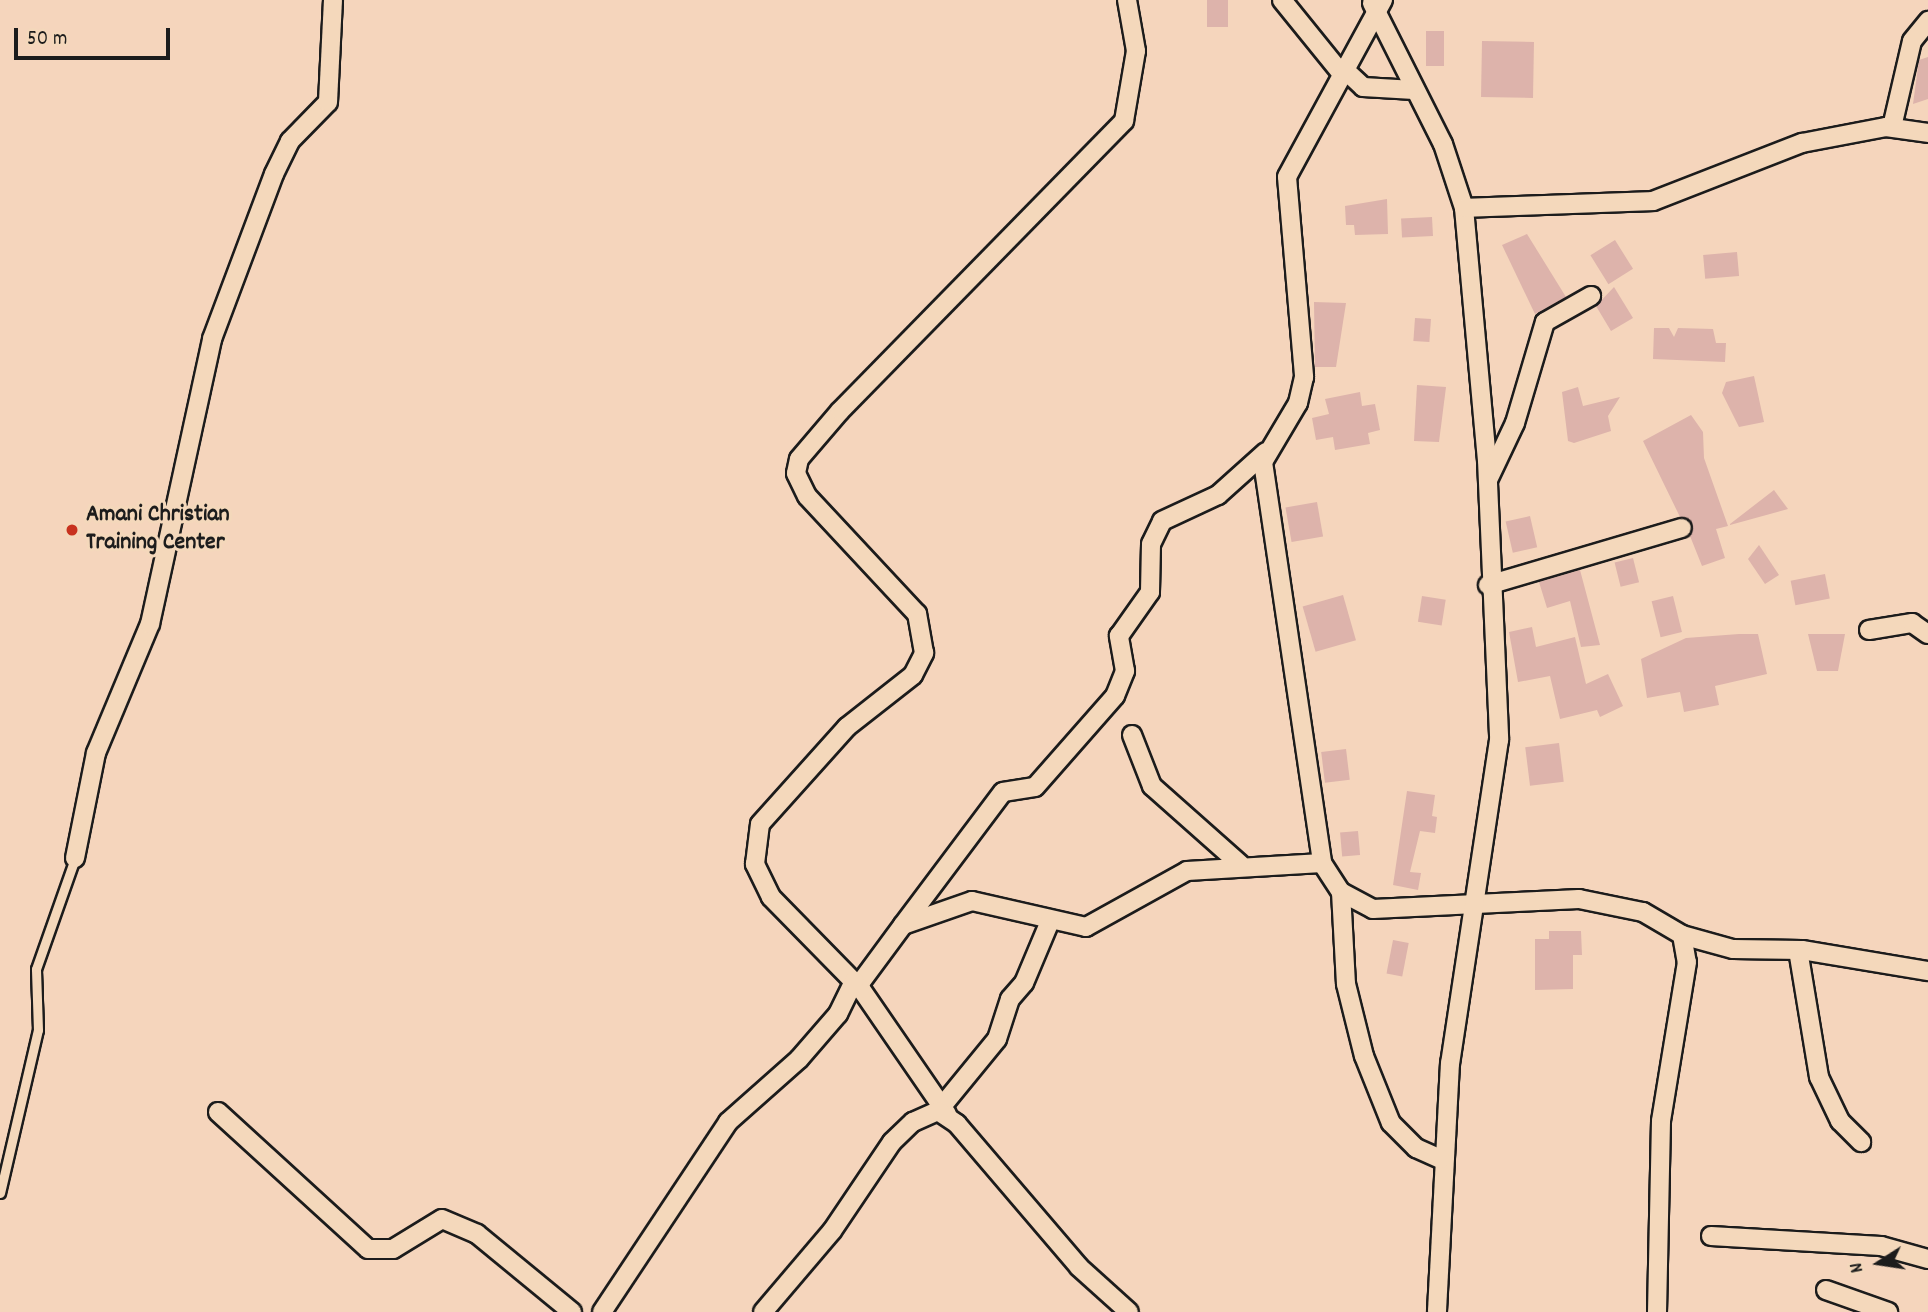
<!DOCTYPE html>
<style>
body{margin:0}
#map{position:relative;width:1928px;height:1312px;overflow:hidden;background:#f5d5bc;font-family:Dekko,sans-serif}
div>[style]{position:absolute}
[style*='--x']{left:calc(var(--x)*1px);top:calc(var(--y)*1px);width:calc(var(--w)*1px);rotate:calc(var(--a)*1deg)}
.building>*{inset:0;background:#ddb3ab;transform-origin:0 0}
.roads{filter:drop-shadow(2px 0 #1c1c1c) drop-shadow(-2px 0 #1c1c1c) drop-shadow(0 2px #1c1c1c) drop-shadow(0 -2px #1c1c1c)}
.service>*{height:9px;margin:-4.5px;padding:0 4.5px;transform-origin:4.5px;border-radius:4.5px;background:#f4d8bb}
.minor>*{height:18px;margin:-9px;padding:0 9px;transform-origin:9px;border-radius:9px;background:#f4d8bb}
.dots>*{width:19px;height:19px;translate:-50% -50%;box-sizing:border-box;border:4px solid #f4d8bb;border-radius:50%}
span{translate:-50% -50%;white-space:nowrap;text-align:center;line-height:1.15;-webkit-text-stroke:6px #f4d8bb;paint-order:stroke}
.poi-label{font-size:24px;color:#1c1c1c;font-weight:700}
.left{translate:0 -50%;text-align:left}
.north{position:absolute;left:1844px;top:1228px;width:70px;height:70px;-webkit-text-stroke:5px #f4d8bb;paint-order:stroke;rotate:258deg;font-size:19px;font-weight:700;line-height:28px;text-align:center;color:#1c1c1c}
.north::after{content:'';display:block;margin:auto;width:24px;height:32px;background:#1c1c1c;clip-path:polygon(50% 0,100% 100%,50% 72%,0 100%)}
.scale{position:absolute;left:14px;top:28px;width:156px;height:32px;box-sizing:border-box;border:4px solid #1c1c1c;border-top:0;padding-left:9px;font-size:21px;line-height:24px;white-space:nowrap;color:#1c1c1c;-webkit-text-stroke:5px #f4d8bb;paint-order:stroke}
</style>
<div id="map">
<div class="building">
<div style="left:1207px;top:0;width:21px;height:27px"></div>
<div style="left:1426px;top:31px;width:18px;height:35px"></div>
<div style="left:1482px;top:41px;width:52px;height:56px;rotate:1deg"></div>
<div style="clip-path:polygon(1928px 57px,1928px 99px,1913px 104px,1919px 60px)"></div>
<div style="clip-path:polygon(1387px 199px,1388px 234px,1355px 235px,1354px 225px,1346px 225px,1345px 206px)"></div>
<div style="left:1432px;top:217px;width:19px;height:31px;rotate:87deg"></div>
<div style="clip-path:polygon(1527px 234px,1566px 297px,1535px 314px,1502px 245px)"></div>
<div style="left:1615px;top:240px;width:34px;height:29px;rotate:58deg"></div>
<div style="left:1737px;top:252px;width:24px;height:34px;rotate:85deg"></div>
<div style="clip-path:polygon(1614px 287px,1633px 318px,1611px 331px,1596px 306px)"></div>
<div style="clip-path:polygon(1314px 302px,1346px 303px,1336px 367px,1315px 367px)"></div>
<div style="left:1415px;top:318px;width:16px;height:23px;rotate:4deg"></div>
<div style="clip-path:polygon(1654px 328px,1669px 328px,1674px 337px,1678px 328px,1713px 329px,1716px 343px,1726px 343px,1725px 362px,1653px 359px)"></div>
<div style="clip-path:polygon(1754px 376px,1764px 422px,1739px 427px,1722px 393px,1726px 382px)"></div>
<div style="clip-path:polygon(1417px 385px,1446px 387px,1439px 442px,1414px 441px)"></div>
<div style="clip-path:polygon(1578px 387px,1583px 406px,1620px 397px,1608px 416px,1611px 431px,1574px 443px,1568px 441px,1562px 392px)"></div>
<div style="clip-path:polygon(1360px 392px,1362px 406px,1375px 404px,1380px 430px,1368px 433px,1370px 444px,1335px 450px,1333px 437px,1316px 440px,1312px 418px,1329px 414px,1325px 399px)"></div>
<div style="clip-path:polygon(1691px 415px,1703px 432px,1704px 458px,1728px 526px,1716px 529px,1725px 558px,1702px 566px,1690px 536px,1693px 524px,1680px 517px,1643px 441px)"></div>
<div style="clip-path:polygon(1774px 490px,1788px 509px,1730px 525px,1730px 524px)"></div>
<div style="left:1317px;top:502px;width:35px;height:32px;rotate:80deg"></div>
<div style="left:1530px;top:516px;width:32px;height:25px;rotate:77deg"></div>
<div style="clip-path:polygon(1759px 545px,1779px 575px,1765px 584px,1748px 559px)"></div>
<div style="left:1633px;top:558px;width:25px;height:19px;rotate:76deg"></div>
<div style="clip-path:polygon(1580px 570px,1600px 645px,1581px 647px,1570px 601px,1547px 608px,1539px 582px)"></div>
<div style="left:1825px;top:574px;width:25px;height:35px;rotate:79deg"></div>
<div style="left:1343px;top:595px;width:47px;height:42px;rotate:74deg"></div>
<div style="left:1422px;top:596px;width:24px;height:26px;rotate:9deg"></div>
<div style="left:1673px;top:596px;width:37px;height:22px;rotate:76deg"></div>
<div style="clip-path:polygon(1532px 627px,1536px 647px,1575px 637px,1586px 684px,1608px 674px,1623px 706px,1600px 717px,1597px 710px,1560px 719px,1550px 676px,1518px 682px,1509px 632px)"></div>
<div style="clip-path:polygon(1739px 634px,1758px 634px,1767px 674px,1715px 686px,1719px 705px,1684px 712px,1680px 692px,1647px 698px,1641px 659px,1686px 638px)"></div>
<div style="clip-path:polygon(1808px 634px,1845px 634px,1838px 671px,1817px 671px)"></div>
<div style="left:1559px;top:743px;width:39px;height:34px;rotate:83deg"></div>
<div style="left:1346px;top:749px;width:31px;height:25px;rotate:83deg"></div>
<div style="clip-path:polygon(1407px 791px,1435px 795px,1432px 816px,1437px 817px,1435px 833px,1420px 831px,1410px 872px,1421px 873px,1418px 890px,1393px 885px)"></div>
<div style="left:1358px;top:831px;width:24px;height:18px;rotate:85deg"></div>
<div style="clip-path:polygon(1549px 931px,1581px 931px,1582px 955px,1573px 955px,1573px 989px,1535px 990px,1535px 939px,1549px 939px)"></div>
<div style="left:1393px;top:940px;width:16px;height:34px;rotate:11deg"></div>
</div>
<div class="roads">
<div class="service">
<div style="--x:0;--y:1193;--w:167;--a:-76.9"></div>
<div style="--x:38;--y:1030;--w:61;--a:-91.9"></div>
<div style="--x:36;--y:969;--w:118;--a:-70.6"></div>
</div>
<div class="minor">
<div style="--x:1282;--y:0;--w:95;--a:51"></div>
<div style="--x:1383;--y:0;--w:201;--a:118.5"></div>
<div style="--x:1287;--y:177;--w:201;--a:85.1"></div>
<div style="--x:1304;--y:377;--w:27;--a:103"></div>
<div style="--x:1298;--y:403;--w:69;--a:120.7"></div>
<div style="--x:1263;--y:462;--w:405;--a:81.6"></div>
<div style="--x:1322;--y:863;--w:35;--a:57"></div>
<div style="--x:1341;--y:892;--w:36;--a:28"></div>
<div style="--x:1373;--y:909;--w:206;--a:-2.8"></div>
<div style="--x:1579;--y:899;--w:65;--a:11.5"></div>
<div style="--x:1643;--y:912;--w:45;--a:30.5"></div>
<div style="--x:1682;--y:935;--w:27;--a:80"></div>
<div style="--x:1687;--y:962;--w:161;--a:99.3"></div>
<div style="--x:1661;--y:1121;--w:191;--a:91.2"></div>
<div style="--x:1372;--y:3;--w:158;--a:63.3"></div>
<div style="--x:1443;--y:144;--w:67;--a:71.8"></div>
<div style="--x:1464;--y:208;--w:253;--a:84.8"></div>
<div style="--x:1487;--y:460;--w:280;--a:87.5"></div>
<div style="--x:1499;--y:740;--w:327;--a:98.6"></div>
<div style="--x:1450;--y:1063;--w:249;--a:93"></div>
<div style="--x:1345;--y:70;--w:25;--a:43"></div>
<div style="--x:1363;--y:87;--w:51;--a:3.4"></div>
<div style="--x:1892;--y:127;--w:88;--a:-76.9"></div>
<div style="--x:1912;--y:41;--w:26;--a:-51"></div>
<div style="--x:1464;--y:208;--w:189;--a:-2.1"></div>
<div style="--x:1653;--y:201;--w:160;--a:-21.3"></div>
<div style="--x:1802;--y:143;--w:86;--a:-10.8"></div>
<div style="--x:1886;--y:127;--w:42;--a:8.1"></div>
<div style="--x:1489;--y:478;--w:61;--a:-64.7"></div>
<div style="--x:1515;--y:423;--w:105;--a:-73.5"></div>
<div style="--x:1545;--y:322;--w:53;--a:-29.5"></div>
<div style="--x:1488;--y:585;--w:202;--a:-16.4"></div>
<div style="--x:1869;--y:630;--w:44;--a:-9.2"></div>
<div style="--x:1912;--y:623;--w:19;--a:35"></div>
<div style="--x:1132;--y:735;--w:55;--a:68.6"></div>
<div style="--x:1152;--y:786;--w:118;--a:41.6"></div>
<div style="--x:75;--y:858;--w:107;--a:-78.7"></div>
<div style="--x:96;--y:753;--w:140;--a:-67.3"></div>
<div style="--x:150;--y:624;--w:292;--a:-77.7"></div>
<div style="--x:212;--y:339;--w:176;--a:-69.4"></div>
<div style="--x:274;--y:174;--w:37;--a:-64"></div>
<div style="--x:290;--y:141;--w:54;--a:-45.7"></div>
<div style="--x:328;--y:102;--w:102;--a:-87.2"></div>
<div style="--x:1341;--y:892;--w:92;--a:86.9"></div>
<div style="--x:1346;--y:984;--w:74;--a:76"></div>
<div style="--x:1364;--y:1056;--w:72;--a:68.1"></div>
<div style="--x:1391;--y:1123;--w:35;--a:45"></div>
<div style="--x:1416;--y:1148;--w:27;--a:24"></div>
<div style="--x:903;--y:925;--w:166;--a:-53.1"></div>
<div style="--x:1003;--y:792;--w:32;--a:-9"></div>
<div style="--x:1035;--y:787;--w:121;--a:-48.7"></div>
<div style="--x:1115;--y:696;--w:27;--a:-68"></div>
<div style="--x:1125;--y:671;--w:36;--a:-100"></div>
<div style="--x:1119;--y:636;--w:54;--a:-54.8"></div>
<div style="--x:1150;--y:592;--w:48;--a:-88.8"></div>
<div style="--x:1151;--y:544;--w:25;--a:-64"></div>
<div style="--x:1162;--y:521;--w:62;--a:-24.9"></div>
<div style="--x:1218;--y:495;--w:64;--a:-41.9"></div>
<div style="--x:1682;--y:935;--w:53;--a:15.4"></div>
<div style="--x:1733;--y:949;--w:69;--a:0.8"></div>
<div style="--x:1802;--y:950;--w:128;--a:9.5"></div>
<div style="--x:1798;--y:950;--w:129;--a:80.6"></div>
<div style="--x:1819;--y:1077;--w:49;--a:64.5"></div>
<div style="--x:1840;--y:1121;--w:30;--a:45"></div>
<div style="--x:858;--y:986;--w:76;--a:-53.6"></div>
<div style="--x:903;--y:925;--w:73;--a:-19.2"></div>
<div style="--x:972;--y:901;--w:117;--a:12.8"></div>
<div style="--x:1086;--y:927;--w:115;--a:-29"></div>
<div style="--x:1187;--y:871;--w:135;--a:-3.4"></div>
<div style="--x:943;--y:1105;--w:85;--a:-50.7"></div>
<div style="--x:997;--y:1039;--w:42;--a:-72"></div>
<div style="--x:1010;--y:999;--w:21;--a:-49"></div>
<div style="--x:1024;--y:983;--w:67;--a:-67.2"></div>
<div style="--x:218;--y:1112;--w:203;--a:42.4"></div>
<div style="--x:368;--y:1249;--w:25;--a:0"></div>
<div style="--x:393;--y:1249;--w:57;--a:-31.5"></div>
<div style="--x:442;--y:1219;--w:38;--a:23"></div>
<div style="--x:477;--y:1234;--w:123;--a:39.4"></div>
<div style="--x:947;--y:1114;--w:152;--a:-124.5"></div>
<div style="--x:861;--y:989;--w:129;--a:-134.4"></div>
<div style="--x:771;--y:897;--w:37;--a:-116"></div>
<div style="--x:755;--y:864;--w:40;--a:-82.9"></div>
<div style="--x:760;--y:824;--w:130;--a:-48.1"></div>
<div style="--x:847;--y:727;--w:84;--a:-38.2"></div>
<div style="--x:913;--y:675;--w:25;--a:-63"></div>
<div style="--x:924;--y:653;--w:40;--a:-100"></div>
<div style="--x:917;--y:614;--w:161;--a:-133"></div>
<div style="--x:807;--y:496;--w:25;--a:-116"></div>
<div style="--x:796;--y:473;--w:14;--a:-78"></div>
<div style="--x:799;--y:459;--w:63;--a:-49.5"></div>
<div style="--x:840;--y:411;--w:406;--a:-45.6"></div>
<div style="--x:1124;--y:121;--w:71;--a:-80.3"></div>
<div style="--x:1136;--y:51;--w:52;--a:-100"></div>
<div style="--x:1711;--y:1236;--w:170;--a:3.4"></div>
<div style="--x:1881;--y:1246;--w:49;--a:15.5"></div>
<div style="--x:1826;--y:1290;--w:66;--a:19.5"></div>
<div style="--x:602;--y:1312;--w:228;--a:-56.4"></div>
<div style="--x:728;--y:1122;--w:95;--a:-41.6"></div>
<div style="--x:799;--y:1059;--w:60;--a:-49.1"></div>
<div style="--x:838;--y:1014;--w:37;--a:-64"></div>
<div style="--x:763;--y:1312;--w:106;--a:-49.6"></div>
<div style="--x:832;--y:1231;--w:107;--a:-56"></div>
<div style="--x:892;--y:1142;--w:29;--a:-44"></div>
<div style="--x:913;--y:1122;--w:27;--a:-24"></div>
<div style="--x:938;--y:1111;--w:23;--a:34"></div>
<div style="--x:957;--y:1124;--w:188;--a:49.5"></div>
<div style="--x:1079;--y:1267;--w:67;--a:42"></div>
</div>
</div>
<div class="dots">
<div style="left:72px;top:530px;background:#c8321e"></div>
</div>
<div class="poi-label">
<span class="left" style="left:86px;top:530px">Amani Christian<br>Training Center</span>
</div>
<div class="north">N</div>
<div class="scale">50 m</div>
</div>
